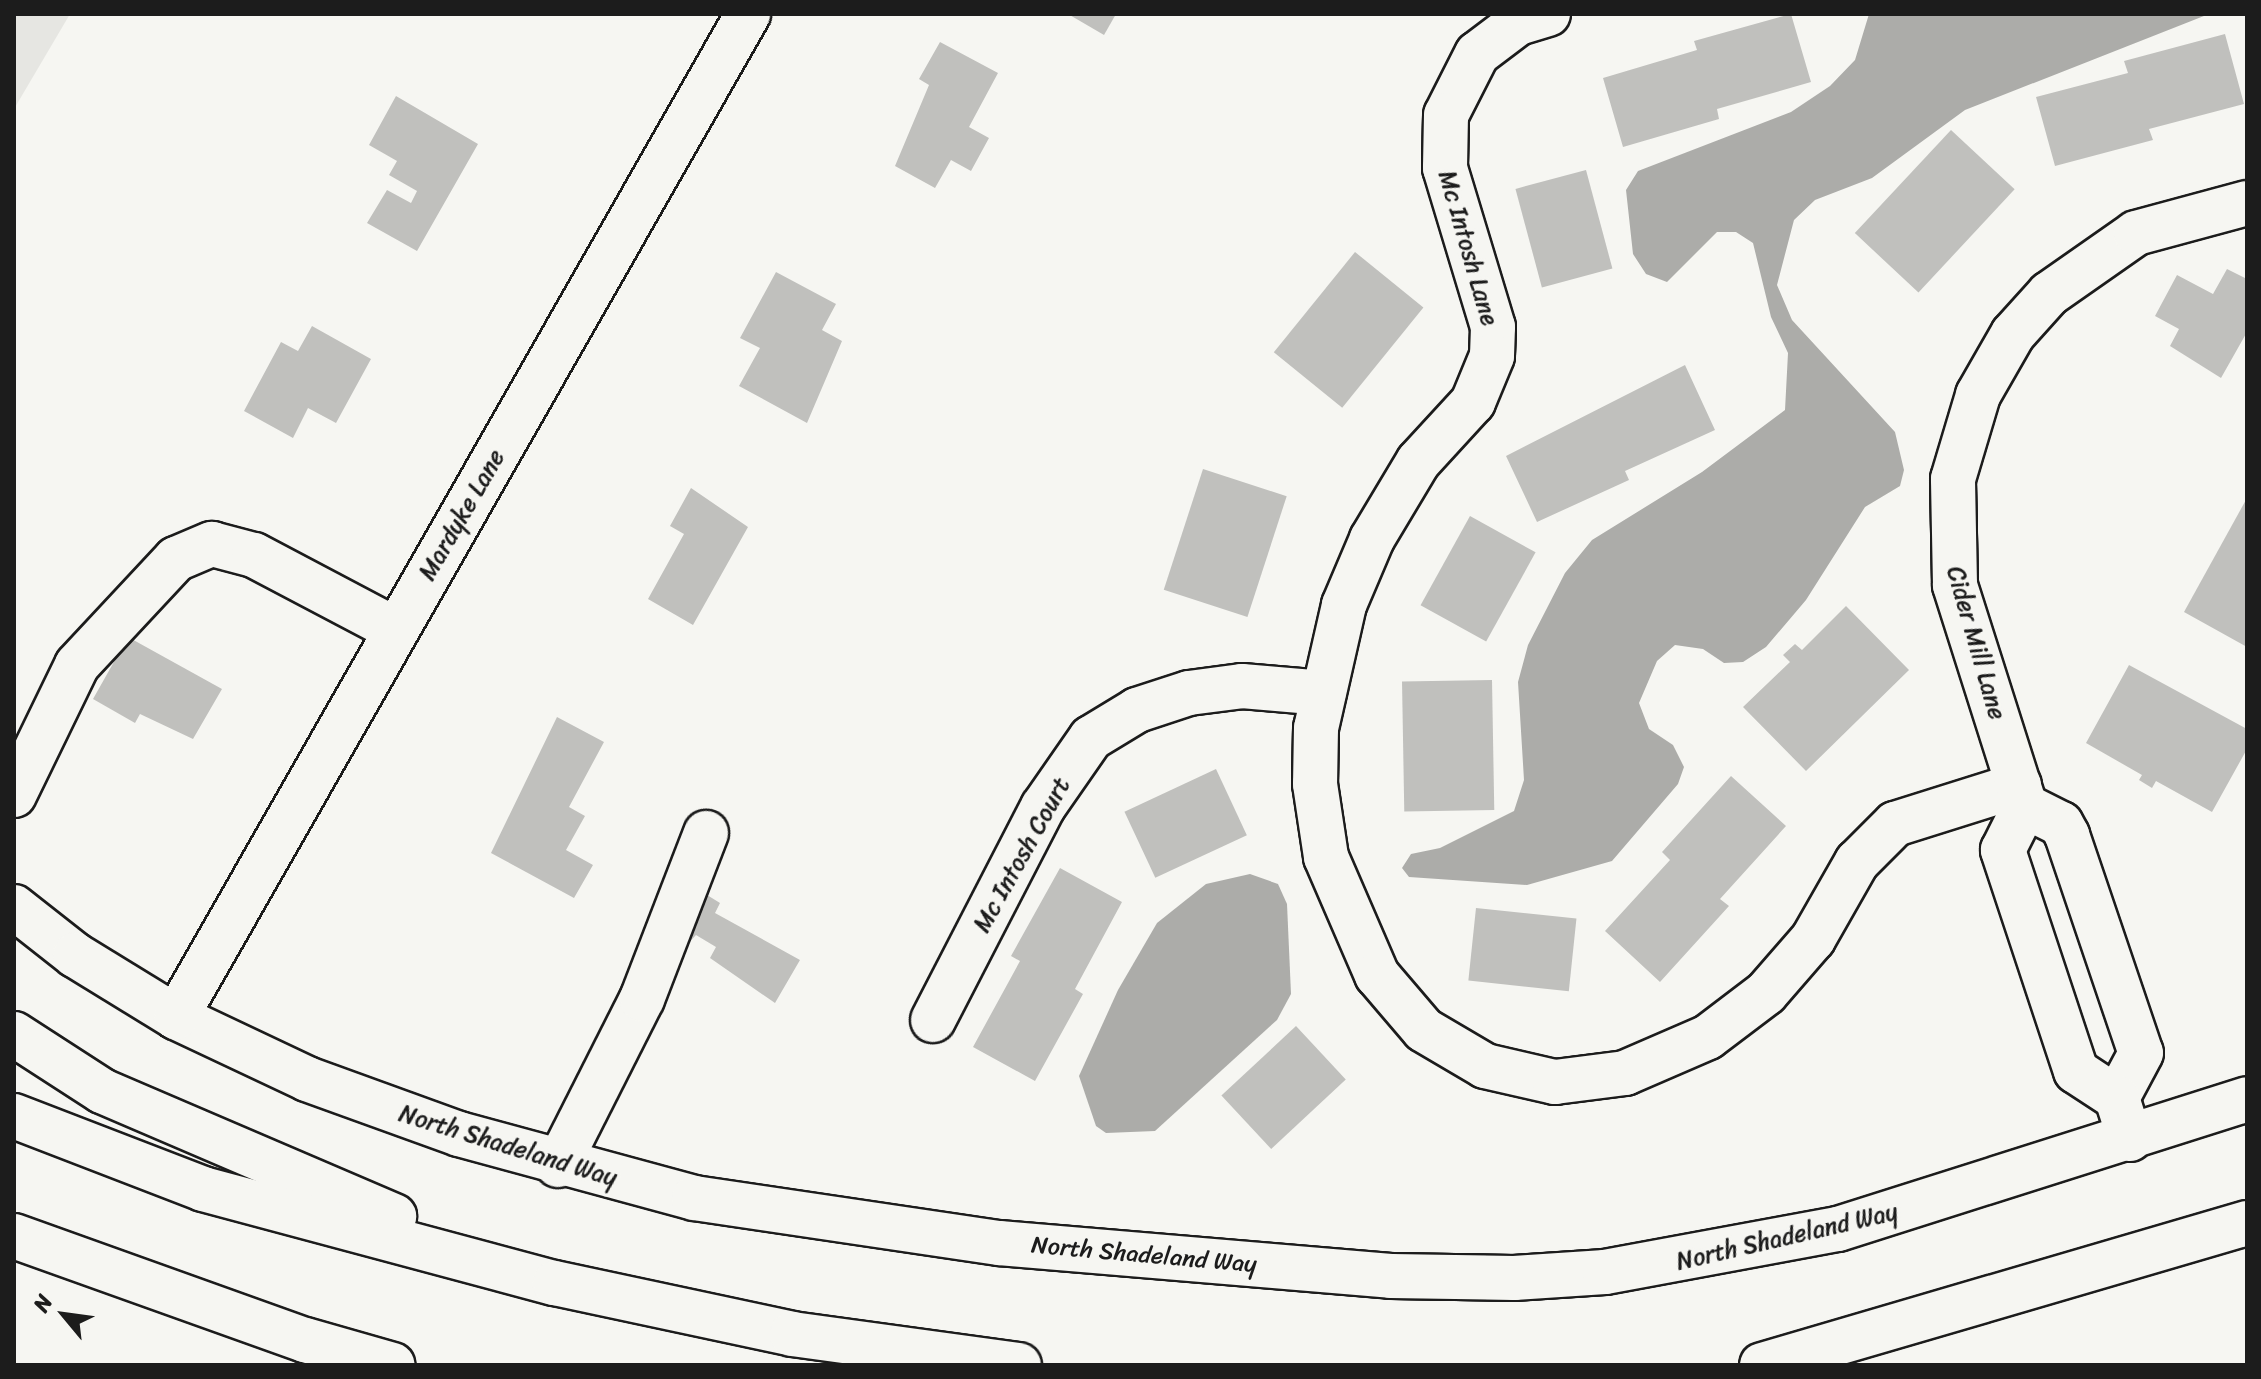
<!DOCTYPE html>
<style>
body{margin:0}
#map{position:relative;width:2261px;height:1379px;overflow:hidden;background:#f6f6f2;font-family:Sriracha,sans-serif}
div>[style]{position:absolute}
[style*='--x']{left:calc(var(--x)*1px);top:calc(var(--y)*1px);width:calc(var(--w)*1px);rotate:calc(var(--a)*1deg)}
.built>*{inset:0;background:#e6e6e2}
.water>*{inset:0;background:#acaca9}
.building>*{inset:0;background:#c0c0bd;transform-origin:0 0}
.roads{filter:drop-shadow(2px 0 #1c1c1c) drop-shadow(-2px 0 #1c1c1c) drop-shadow(0 2px #1c1c1c) drop-shadow(0 -2px #1c1c1c)}
.minor>*{height:44px;margin:-22px;padding:0 22px;transform-origin:22px;border-radius:22px;background:#f6f6f2}
.highway>*{height:44px;margin:-22px;padding:0 22px;transform-origin:22px;border-radius:22px;background:#f6f6f2}
span{translate:-50% -50%;white-space:nowrap;text-align:center;line-height:1.15;-webkit-text-stroke:6px #f6f6f2;paint-order:stroke}
.street-label{font-size:24px;color:#1c1c1c}
.frame{position:absolute;inset:0;border:16px solid #1c1c1c;pointer-events:none}
.north{position:absolute;left:24px;top:1275px;width:80px;height:80px;-webkit-text-stroke:6px #f6f6f2;paint-order:stroke;rotate:299deg;font-size:22px;font-weight:700;line-height:32px;text-align:center;color:#1c1c1c}
.north::after{content:'';display:block;margin:auto;width:28px;height:36px;background:#1c1c1c;clip-path:polygon(50% 0,100% 100%,50% 72%,0 100%)}
</style>
<div id="map">
<div class="built">
<div style="clip-path:polygon(14px 14px,70px 14px,14px 109px)"></div>
</div>
<div class="water">
<div style="clip-path:polygon(1869px 14px,2209px 14px,1965px 110px,1872px 178px,1815px 200px,1794px 220px,1777px 285px,1792px 320px,1895px 432px,1904px 470px,1900px 486px,1865px 507px,1806px 600px,1766px 647px,1743px 662px,1724px 663px,1703px 649px,1675px 645px,1657px 661px,1639px 703px,1649px 729px,1673px 745px,1684px 767px,1678px 784px,1612px 861px,1527px 885px,1409px 877px,1402px 868px,1411px 854px,1440px 848px,1514px 811px,1524px 780px,1518px 682px,1528px 645px,1565px 573px,1592px 540px,1702px 472px,1785px 410px,1788px 353px,1771px 317px,1753px 243px,1736px 232px,1717px 232px,1667px 282px,1646px 274px,1633px 254px,1626px 190px,1638px 171px,1791px 112px,1830px 86px,1855px 60px)"></div>
<div style="clip-path:polygon(1250px 874px,1278px 884px,1287px 904px,1291px 994px,1277px 1020px,1155px 1131px,1106px 1133px,1096px 1126px,1079px 1076px,1118px 990px,1157px 923px,1206px 884px)"></div>
</div>
<div class="building">
<div style="clip-path:polygon(1068px 14px,1116px 14px,1104px 35px)"></div>
<div style="clip-path:polygon(1791px 14px,1811px 82px,1717px 109px,1719px 119px,1623px 147px,1603px 78px,1697px 50px,1694px 41px)"></div>
<div style="clip-path:polygon(2225px 34px,2244px 104px,2149px 129px,2153px 140px,2055px 166px,2036px 97px,2128px 73px,2124px 61px)"></div>
<div style="clip-path:polygon(940px 42px,998px 73px,969px 127px,989px 138px,971px 171px,951px 160px,935px 188px,895px 166px,929px 85px,919px 79px)"></div>
<div style="clip-path:polygon(396px 96px,478px 144px,417px 251px,367px 223px,387px 190px,411px 203px,417px 191px,389px 175px,397px 161px,369px 145px)"></div>
<div style="left:1951px;top:130px;width:87px;height:141px;rotate:43deg"></div>
<div style="left:1586px;top:170px;width:102px;height:73px;rotate:75deg"></div>
<div style="left:1355px;top:252px;width:88px;height:129px;rotate:39deg"></div>
<div style="clip-path:polygon(2227px 269px,2247px 279px,2247px 332px,2221px 378px,2170px 346px,2179px 329px,2155px 316px,2177px 275px,2213px 294px)"></div>
<div style="clip-path:polygon(776px 272px,836px 304px,822px 330px,842px 341px,807px 423px,739px 386px,760px 348px,740px 338px)"></div>
<div style="clip-path:polygon(312px 326px,371px 359px,336px 423px,308px 408px,293px 438px,244px 411px,281px 342px,298px 351px)"></div>
<div style="clip-path:polygon(1685px 365px,1715px 430px,1625px 471px,1629px 480px,1537px 522px,1506px 456px)"></div>
<div style="left:1203px;top:469px;width:88px;height:127px;rotate:18deg"></div>
<div style="clip-path:polygon(691px 488px,748px 527px,693px 625px,648px 599px,684px 534px,670px 526px)"></div>
<div style="clip-path:polygon(2247px 498px,2247px 647px,2184px 612px)"></div>
<div style="left:1470px;top:516px;width:75px;height:102px;rotate:29deg"></div>
<div style="clip-path:polygon(1846px 606px,1909px 670px,1806px 771px,1743px 707px,1790px 662px,1783px 655px,1795px 644px,1802px 650px)"></div>
<div style="clip-path:polygon(128px 637px,222px 689px,193px 739px,140px 714px,135px 723px,93px 699px)"></div>
<div style="clip-path:polygon(2129px 665px,2247px 729px,2247px 749px,2212px 812px,2156px 781px,2152px 788px,2139px 780px,2142px 775px,2086px 743px)"></div>
<div style="left:1492px;top:680px;width:130px;height:90px;rotate:89deg"></div>
<div style="clip-path:polygon(557px 717px,604px 742px,569px 807px,585px 816px,566px 850px,593px 865px,574px 898px,491px 853px)"></div>
<div style="left:1216px;top:769px;width:73px;height:101px;rotate:65deg"></div>
<div style="clip-path:polygon(1731px 776px,1786px 826px,1720px 899px,1729px 906px,1660px 982px,1605px 931px,1670px 860px,1662px 852px)"></div>
<div style="clip-path:polygon(1060px 868px,1122px 902px,1075px 989px,1083px 994px,1035px 1081px,973px 1047px,1020px 961px,1011px 956px)"></div>
<div style="clip-path:polygon(699px 890px,720px 903px,715px 913px,800px 960px,775px 1003px,710px 958px,716px 947px,696px 935px,684px 948px)"></div>
<div style="left:1476px;top:908px;width:101px;height:73px;rotate:6deg"></div>
<div style="left:1296px;top:1026px;width:73px;height:102px;rotate:47deg"></div>
</div>
<div class="roads">
<div class="minor">
<div style="--x:1548;--y:14;--w:31;--a:163"></div>
<div style="--x:1518;--y:23;--w:51;--a:142.9"></div>
<div style="--x:1477;--y:54;--w:68;--a:116.9"></div>
<div style="--x:1446;--y:115;--w:53;--a:91.1"></div>
<div style="--x:1445;--y:168;--w:166;--a:73.2"></div>
<div style="--x:1493;--y:327;--w:29;--a:92"></div>
<div style="--x:1492;--y:356;--w:50;--a:112.4"></div>
<div style="--x:1473;--y:402;--w:81;--a:132.5"></div>
<div style="--x:1418;--y:462;--w:90;--a:120.9"></div>
<div style="--x:1372;--y:539;--w:72;--a:113"></div>
<div style="--x:1344;--y:605;--w:126;--a:102.8"></div>
<div style="--x:1316;--y:728;--w:56;--a:91"></div>
<div style="--x:1315;--y:784;--w:74;--a:81.4"></div>
<div style="--x:1326;--y:857;--w:129;--a:66.6"></div>
<div style="--x:1377;--y:975;--w:72;--a:49.5"></div>
<div style="--x:1424;--y:1030;--w:71;--a:30.5"></div>
<div style="--x:1485;--y:1066;--w:72;--a:12.9"></div>
<div style="--x:1555;--y:1082;--w:71;--a:-7.3"></div>
<div style="--x:1625;--y:1073;--w:90;--a:-23.4"></div>
<div style="--x:1708;--y:1037;--w:73;--a:-37.2"></div>
<div style="--x:1766;--y:993;--w:72;--a:-49"></div>
<div style="--x:1813;--y:939;--w:89;--a:-60.3"></div>
<div style="--x:1857;--y:862;--w:54;--a:-45"></div>
<div style="--x:1895;--y:824;--w:130;--a:-17.5"></div>
<div style="--x:14;--y:795;--w:144;--a:-64.1"></div>
<div style="--x:77;--y:665;--w:145;--a:-47"></div>
<div style="--x:176;--y:559;--w:39;--a:-23"></div>
<div style="--x:212;--y:544;--w:43;--a:14.7"></div>
<div style="--x:254;--y:555;--w:161;--a:27.8"></div>
<div style="--x:2025;--y:806;--w:40;--a:26.6"></div>
<div style="--x:2061;--y:824;--w:13;--a:61"></div>
<div style="--x:2067;--y:835;--w:230;--a:71.3"></div>
<div style="--x:2141;--y:1053;--w:51;--a:118.1"></div>
<div style="--x:14;--y:907;--w:78;--a:38.2"></div>
<div style="--x:75;--y:955;--w:119;--a:31.5"></div>
<div style="--x:176;--y:1017;--w:145;--a:25.3"></div>
<div style="--x:307;--y:1079;--w:162;--a:19.9"></div>
<div style="--x:459;--y:1134;--w:244;--a:15.2"></div>
<div style="--x:694;--y:1198;--w:308;--a:8.4"></div>
<div style="--x:999;--y:1243;--w:393;--a:4.8"></div>
<div style="--x:1391;--y:1276;--w:123;--a:0.9"></div>
<div style="--x:1514;--y:1278;--w:91;--a:-3.8"></div>
<div style="--x:1605;--y:1272;--w:237;--a:-10.5"></div>
<div style="--x:1838;--y:1229;--w:429;--a:-17.6"></div>
<div style="--x:176;--y:1017;--w:1155;--a:-60.3"></div>
<div style="--x:933;--y:1020;--w:240;--a:-62.7"></div>
<div style="--x:1043;--y:807;--w:84;--a:-55.2"></div>
<div style="--x:1091;--y:738;--w:54;--a:-31.3"></div>
<div style="--x:1137;--y:710;--w:55;--a:-18.1"></div>
<div style="--x:1189;--y:693;--w:53;--a:-7.5"></div>
<div style="--x:1242;--y:686;--w:82;--a:4.9"></div>
<div style="--x:2130;--y:1139;--w:43;--a:-107.6"></div>
<div style="--x:2117;--y:1098;--w:49;--a:-146.6"></div>
<div style="--x:2076;--y:1071;--w:233;--a:-108.3"></div>
<div style="--x:2003;--y:850;--w:49;--a:-63.4"></div>
<div style="--x:2025;--y:806;--w:232;--a:-107.6"></div>
<div style="--x:1955;--y:585;--w:106;--a:-91.1"></div>
<div style="--x:1953;--y:479;--w:88;--a:-73.4"></div>
<div style="--x:1978;--y:395;--w:70;--a:-60.2"></div>
<div style="--x:2013;--y:334;--w:54;--a:-48"></div>
<div style="--x:2049;--y:294;--w:106;--a:-35"></div>
<div style="--x:2136;--y:233;--w:115;--a:-15.1"></div>
<div style="--x:558;--y:1165;--w:186;--a:-63.2"></div>
<div style="--x:642;--y:999;--w:178;--a:-68.9"></div>
</div>
<div class="highway">
<div style="--x:14;--y:1034;--w:105;--a:32.9"></div>
<div style="--x:102;--y:1091;--w:318;--a:23.2"></div>
<div style="--x:14;--y:1116;--w:203;--a:21.1"></div>
<div style="--x:203;--y:1189;--w:364;--a:15"></div>
<div style="--x:555;--y:1283;--w:242;--a:12.1"></div>
<div style="--x:792;--y:1334;--w:229;--a:7.8"></div>
<div style="--x:14;--y:1236;--w:309;--a:19.7"></div>
<div style="--x:305;--y:1340;--w:91;--a:15.9"></div>
<div style="--x:1762;--y:1365;--w:505;--a:-16.32"></div>
</div>
</div>
<div class="street-label">
<span style="left:1468px;top:248px;rotate:74deg">Mc Intosh Lane</span>
<span style="left:462px;top:515px;rotate:-60deg">Mardyke Lane</span>
<span style="left:1976px;top:643px;rotate:74deg">Cider Mill Lane</span>
<span style="left:1022px;top:855px;rotate:-61deg">Mc Intosh Court</span>
<span style="left:508px;top:1146px;rotate:17deg">North Shadeland Way</span>
<span style="left:1787px;top:1237px;rotate:-13deg">North Shadeland Way</span>
<span style="left:1144px;top:1255px;rotate:5deg">North Shadeland Way</span>
</div>
<div class="frame"></div>
<div class="north">N</div>
</div>
